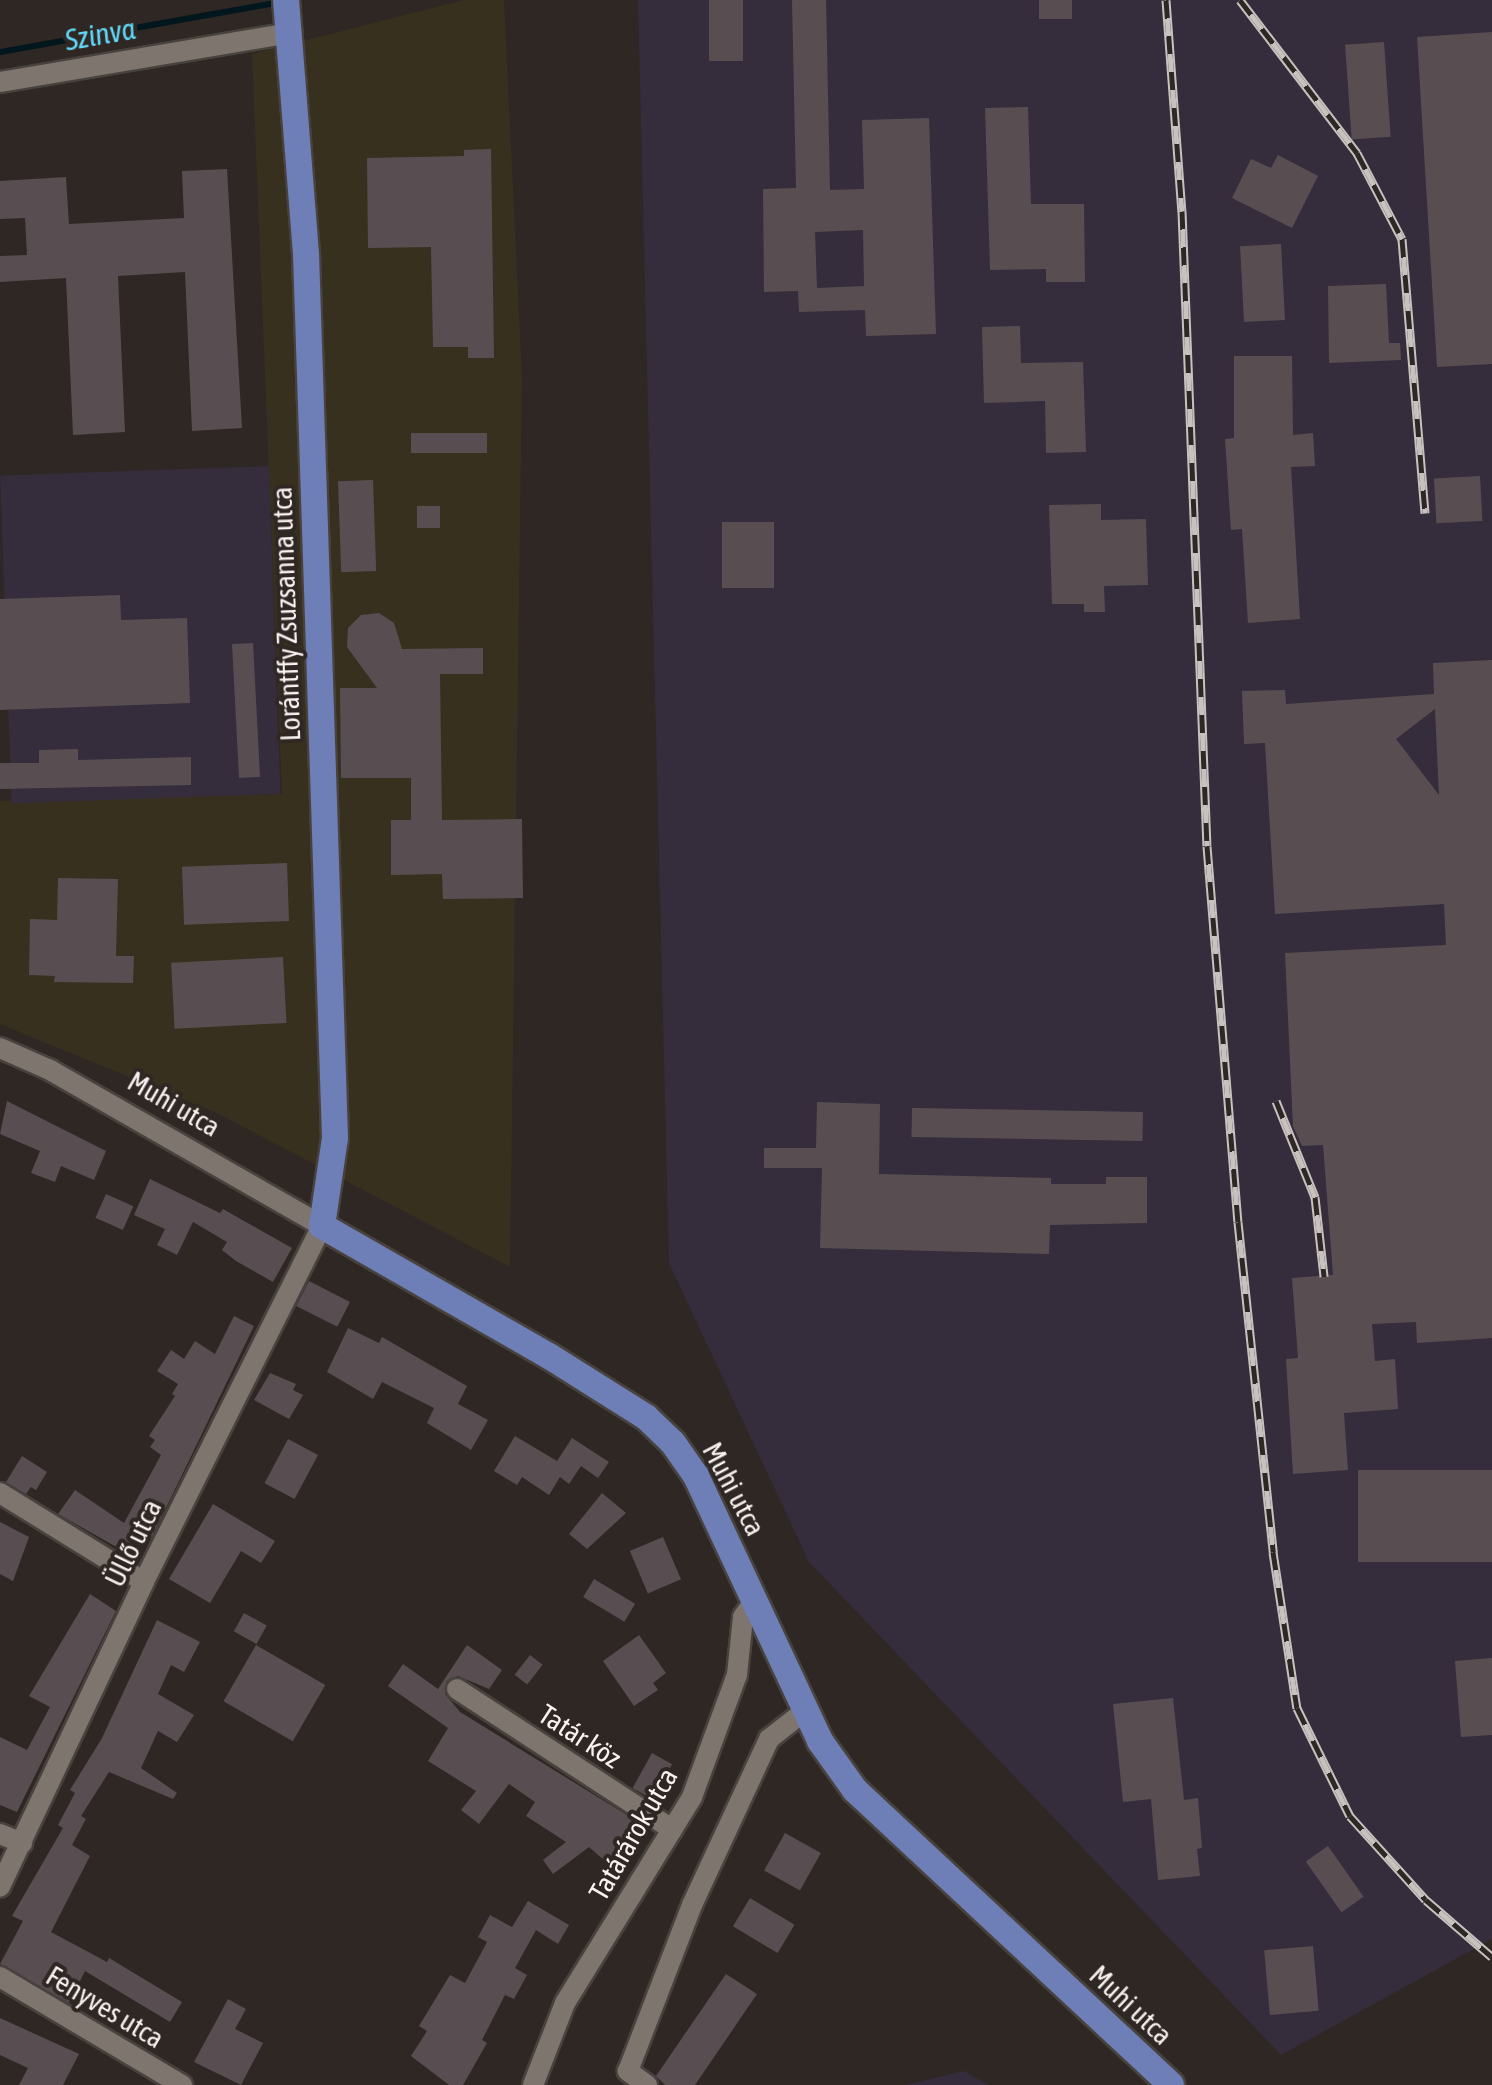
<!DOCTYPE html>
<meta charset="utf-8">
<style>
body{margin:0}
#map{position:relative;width:1492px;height:2085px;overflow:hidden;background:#2f2723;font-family:"Asap Condensed",sans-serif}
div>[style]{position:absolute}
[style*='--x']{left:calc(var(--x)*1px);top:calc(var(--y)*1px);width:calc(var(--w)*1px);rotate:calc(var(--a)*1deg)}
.commercial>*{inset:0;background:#38301f}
.industrial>*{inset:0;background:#352d3c;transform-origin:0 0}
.stream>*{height:6px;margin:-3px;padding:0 3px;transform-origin:3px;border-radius:3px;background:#00171e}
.building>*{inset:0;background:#584e52;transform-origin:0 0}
.roads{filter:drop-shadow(2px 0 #48423e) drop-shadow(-2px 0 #48423e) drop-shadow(0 2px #48423e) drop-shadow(0 -2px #48423e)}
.minor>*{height:20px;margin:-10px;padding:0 10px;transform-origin:10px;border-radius:10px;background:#7f756f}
.major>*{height:26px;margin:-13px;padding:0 13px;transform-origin:13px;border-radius:13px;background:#6e7fb7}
.rail>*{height:9px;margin-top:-4.5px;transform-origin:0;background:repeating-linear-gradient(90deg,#2f2723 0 18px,#c8c2bf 0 36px);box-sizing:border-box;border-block:2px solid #c8c2bf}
span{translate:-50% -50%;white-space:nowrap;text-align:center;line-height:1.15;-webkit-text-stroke:8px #2f2723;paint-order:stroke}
.street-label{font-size:28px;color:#f8f3f0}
.water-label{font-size:30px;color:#63d8f9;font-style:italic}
</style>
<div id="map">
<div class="commercial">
<div style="clip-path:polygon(464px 0,504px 0,522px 377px,510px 1267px,217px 1113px,0 1024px,0 801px,282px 794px,252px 54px)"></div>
</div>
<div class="industrial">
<div style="clip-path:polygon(638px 0,1492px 0,1492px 1939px,1281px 2055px,809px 1562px,669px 1263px)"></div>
<div style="left:269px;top:466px;width:328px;height:269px;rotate:88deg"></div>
<div style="clip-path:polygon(964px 2071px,989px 2085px,905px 2085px)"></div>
</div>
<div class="stream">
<div style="--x:0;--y:52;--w:284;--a:-10.1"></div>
</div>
<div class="building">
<div style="left:709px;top:0;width:34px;height:61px"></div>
<div style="clip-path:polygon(evenodd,792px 0,826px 0,830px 190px,864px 189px,862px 120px,929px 118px,936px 334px,866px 336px,865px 310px,799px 312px,798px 291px,764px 292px,763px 189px,796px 188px,792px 0,863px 230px,864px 286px,817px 288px,815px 232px,863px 230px)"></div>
<div style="left:1039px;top:0;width:33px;height:19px"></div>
<div style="clip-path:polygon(1492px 32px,1492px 364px,1437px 367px,1417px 37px)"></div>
<div style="left:1384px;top:42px;width:95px;height:39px;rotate:86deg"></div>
<div style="clip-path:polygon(1028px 107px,1031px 204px,1084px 204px,1085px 282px,1046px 282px,1046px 269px,990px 270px,985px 108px)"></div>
<div style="clip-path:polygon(491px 149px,494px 358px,468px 358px,468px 347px,433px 347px,431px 247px,368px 248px,367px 158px,464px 156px,464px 150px)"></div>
<div style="clip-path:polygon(1278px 155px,1318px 176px,1292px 228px,1232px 198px,1251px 159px,1271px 168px)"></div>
<div style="clip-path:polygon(227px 169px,242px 428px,192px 431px,185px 272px,118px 276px,125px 432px,73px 435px,66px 278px,0 282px,0 256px,27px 255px,25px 218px,0 219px,0 181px,66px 177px,69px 224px,184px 218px,182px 171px)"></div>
<div style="left:1281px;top:244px;width:76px;height:41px;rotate:87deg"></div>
<div style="clip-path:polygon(1386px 284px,1389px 343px,1400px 343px,1401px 360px,1329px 363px,1328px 286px)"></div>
<div style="clip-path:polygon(1020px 326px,1021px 363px,1083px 362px,1086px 452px,1046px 453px,1045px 401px,984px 403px,982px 327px)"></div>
<div style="clip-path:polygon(1234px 356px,1292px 356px,1293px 435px,1313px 433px,1315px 466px,1291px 467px,1300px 619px,1248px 623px,1242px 529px,1231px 530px,1225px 439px,1234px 438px)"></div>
<div style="left:487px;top:433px;width:20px;height:76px;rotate:90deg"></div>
<div style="left:1480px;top:476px;width:45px;height:46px;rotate:87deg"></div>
<div style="left:373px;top:480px;width:91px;height:35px;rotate:88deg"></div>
<div style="clip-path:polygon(1101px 504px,1101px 520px,1146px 519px,1148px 585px,1104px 586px,1105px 612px,1084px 612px,1084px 604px,1052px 604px,1049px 505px)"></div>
<div style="left:417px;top:506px;width:23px;height:22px"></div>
<div style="left:722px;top:522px;width:52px;height:66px"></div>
<div style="clip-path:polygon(120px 595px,121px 620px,187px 618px,190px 703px,0 710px,0 599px)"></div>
<div style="clip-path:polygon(379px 613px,394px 623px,402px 649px,483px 648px,483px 674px,440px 674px,442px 820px,522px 819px,523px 898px,443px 899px,442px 874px,391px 875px,391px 820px,411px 820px,411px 778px,341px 778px,340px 688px,377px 688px,347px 647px,348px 628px,361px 615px)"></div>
<div style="left:253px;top:643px;width:134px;height:21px;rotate:87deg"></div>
<div style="clip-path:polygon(evenodd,1492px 660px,1492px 1338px,1417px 1343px,1416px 1322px,1372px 1324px,1375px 1361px,1395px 1359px,1398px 1409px,1344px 1413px,1348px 1470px,1293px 1474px,1286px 1359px,1298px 1358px,1292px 1278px,1333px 1275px,1323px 1145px,1302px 1146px,1293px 1126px,1285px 953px,1446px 945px,1444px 904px,1275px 914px,1265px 743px,1244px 744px,1242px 691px,1285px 690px,1286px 704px,1434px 694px,1433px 663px,1492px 660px,1435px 709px,1439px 795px,1396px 739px,1435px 709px)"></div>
<div style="clip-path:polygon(78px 749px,78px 760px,191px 757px,191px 785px,0 789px,0 763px,39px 763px,39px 750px)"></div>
<div style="left:287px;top:863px;width:58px;height:105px;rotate:88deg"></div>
<div style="clip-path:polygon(58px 878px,118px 879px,116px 956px,134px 956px,133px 983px,54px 982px,55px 976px,29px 975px,30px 919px,57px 920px)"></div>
<div style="left:283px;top:957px;width:66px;height:112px;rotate:87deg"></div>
<div style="clip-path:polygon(7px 1101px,106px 1151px,94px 1180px,61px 1166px,55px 1182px,31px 1173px,40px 1151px,0 1134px)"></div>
<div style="clip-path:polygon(817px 1102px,880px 1104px,879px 1174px,1051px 1178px,1051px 1184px,1106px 1184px,1106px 1177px,1147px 1177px,1147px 1223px,1050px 1225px,1049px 1254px,820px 1248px,822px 1168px,764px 1168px,764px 1148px,816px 1148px)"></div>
<div style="left:912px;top:1108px;width:231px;height:29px;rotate:1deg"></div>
<div style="clip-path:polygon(150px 1179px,220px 1213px,223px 1209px,292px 1248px,273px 1282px,236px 1261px,222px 1250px,227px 1242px,193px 1222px,177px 1255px,157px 1245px,165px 1229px,134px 1215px)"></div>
<div style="left:106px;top:1194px;width:30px;height:26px;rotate:24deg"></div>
<div style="left:309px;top:1281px;width:46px;height:28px;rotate:27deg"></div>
<div style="clip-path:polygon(234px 1316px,254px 1326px,151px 1539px,143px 1534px,129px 1554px,58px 1514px,75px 1490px,124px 1523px,161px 1455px,150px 1447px,155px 1440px,149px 1436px,175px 1396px,172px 1394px,178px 1384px,157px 1371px,171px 1350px,184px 1359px,195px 1341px,215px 1354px)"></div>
<div style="clip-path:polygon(348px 1328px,379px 1343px,382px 1337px,467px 1386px,458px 1404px,488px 1420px,471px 1450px,427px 1423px,434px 1408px,382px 1382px,373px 1399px,327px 1372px)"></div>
<div style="clip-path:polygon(270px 1373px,296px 1384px,293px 1390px,303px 1395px,289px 1419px,254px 1400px)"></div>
<div style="clip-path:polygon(515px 1436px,557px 1461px,572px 1438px,609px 1462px,598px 1478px,581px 1466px,569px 1484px,560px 1477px,549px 1495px,522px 1477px,517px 1485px,494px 1471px)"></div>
<div style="left:288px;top:1439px;width:34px;height:50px;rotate:28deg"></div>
<div style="clip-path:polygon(22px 1456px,47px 1472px,36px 1490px,31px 1487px,26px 1494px,6px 1482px)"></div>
<div style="left:1492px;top:1470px;width:92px;height:134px;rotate:90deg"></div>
<div style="clip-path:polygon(602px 1493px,626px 1513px,587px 1549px,569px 1534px)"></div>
<div style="clip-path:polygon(213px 1504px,275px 1541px,261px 1563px,241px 1551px,210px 1603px,169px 1579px)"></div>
<div style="clip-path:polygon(0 1522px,29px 1537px,13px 1581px,0 1574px)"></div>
<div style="left:663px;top:1537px;width:46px;height:36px;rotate:67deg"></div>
<div style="left:594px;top:1579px;width:48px;height:21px;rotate:31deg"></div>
<div style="clip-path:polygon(90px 1594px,116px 1611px,17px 1812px,0 1805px,0 1737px,27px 1750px,50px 1707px,29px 1696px)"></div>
<div style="left:244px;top:1613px;width:26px;height:21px;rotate:29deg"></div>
<div style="clip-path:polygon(157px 1620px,200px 1642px,184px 1672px,171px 1665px,158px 1694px,194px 1715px,177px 1742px,158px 1731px,141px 1768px,177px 1793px,173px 1799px,109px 1772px,81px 1816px,86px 1819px,72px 1845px,90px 1856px,51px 1932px,107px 1962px,109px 1958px,182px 2002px,170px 2022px,85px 1971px,69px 2003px,0 1964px,23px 1921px,12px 1916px,63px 1828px,58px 1825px,75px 1793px,70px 1790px,102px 1738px)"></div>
<div style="clip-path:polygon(639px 1635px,666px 1673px,653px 1683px,658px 1690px,634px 1706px,603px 1661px)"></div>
<div style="left:256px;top:1645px;width:80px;height:65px;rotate:30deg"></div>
<div style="clip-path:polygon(467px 1645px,502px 1670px,489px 1689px,458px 1676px,447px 1681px,445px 1694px,460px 1712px,643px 1825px,614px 1869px,589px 1847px,553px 1874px,543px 1860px,566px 1842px,526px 1816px,535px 1802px,509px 1784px,479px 1824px,461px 1810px,476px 1791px,428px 1761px,448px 1728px,388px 1686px,403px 1664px,438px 1689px)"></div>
<div style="left:530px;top:1655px;width:16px;height:25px;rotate:38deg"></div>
<div style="clip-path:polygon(1492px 1658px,1492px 1735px,1461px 1737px,1455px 1661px)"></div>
<div style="clip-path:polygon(1173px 1698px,1184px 1800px,1198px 1798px,1202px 1848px,1197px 1849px,1200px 1876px,1158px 1880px,1151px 1799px,1123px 1802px,1113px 1704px)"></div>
<div style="left:652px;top:1753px;width:23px;height:40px;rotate:29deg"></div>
<div style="left:785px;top:1833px;width:41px;height:43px;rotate:29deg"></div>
<div style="left:1328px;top:1846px;width:62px;height:27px;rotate:55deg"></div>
<div style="left:750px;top:1898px;width:52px;height:33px;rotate:31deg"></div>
<div style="clip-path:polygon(528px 1901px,569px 1925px,558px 1944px,536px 1930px,515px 1968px,527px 1975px,514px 1999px,505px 1995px,482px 2040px,487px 2043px,463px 2085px,449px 2085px,411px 2056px,427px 2031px,419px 2026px,450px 1975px,465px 1983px,487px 1942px,478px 1937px,490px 1915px,512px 1927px)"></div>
<div style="left:1313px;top:1946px;width:65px;height:49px;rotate:85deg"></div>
<div style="clip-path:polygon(726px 1974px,757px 1994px,695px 2085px,665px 2085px,656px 2076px)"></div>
<div style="clip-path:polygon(228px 1999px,246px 2009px,235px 2029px,263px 2043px,241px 2085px,194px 2062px)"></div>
<div style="clip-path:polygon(0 2018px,79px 2054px,63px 2085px,19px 2085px,28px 2068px,0 2055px)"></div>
</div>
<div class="roads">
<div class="minor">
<div style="--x:0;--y:82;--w:294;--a:-9.6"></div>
<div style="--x:0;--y:1048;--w:55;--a:23.7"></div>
<div style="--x:50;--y:1070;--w:314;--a:29.8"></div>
<div style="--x:322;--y:1226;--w:398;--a:116.6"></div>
<div style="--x:144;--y:1582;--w:337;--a:115.3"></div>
<div style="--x:0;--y:1493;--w:169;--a:31.7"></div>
<div style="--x:457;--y:1689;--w:257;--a:33.1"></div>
<div style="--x:0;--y:1834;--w:24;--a:22"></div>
<div style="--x:0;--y:1977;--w:212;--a:30.7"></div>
<div style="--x:533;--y:2085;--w:88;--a:-68.7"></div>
<div style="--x:565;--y:2003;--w:242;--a:-58.3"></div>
<div style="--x:692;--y:1797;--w:130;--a:-69.8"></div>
<div style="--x:737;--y:1675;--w:58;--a:-84.1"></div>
<div style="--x:743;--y:1617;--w:19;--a:-55"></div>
<div style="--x:647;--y:2085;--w:24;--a:-144"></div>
<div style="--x:628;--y:2071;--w:178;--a:-68.9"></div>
<div style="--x:692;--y:1905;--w:183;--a:-65.1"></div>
<div style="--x:769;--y:1739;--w:47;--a:-38.1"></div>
</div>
<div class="major">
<div style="--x:286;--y:0;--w:255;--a:85.5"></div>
<div style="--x:306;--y:254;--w:884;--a:88.12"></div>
<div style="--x:335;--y:1138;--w:89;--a:98.4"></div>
<div style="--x:322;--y:1226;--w:262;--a:29.8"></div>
<div style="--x:549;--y:1356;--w:115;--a:32.2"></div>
<div style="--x:646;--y:1417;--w:37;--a:44"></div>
<div style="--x:673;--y:1443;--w:40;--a:55.1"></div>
<div style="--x:696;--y:1476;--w:293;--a:64.9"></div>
<div style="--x:820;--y:1741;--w:60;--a:54.5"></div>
<div style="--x:855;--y:1790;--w:432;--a:43"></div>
</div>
</div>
<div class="rail">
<div style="--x:1166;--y:0;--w:212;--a:85.7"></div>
<div style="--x:1182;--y:211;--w:635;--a:87.75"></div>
<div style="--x:1207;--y:846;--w:377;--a:85.3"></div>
<div style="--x:1238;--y:1222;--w:332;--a:83.9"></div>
<div style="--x:1273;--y:1552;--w:158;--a:81.3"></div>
<div style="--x:1297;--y:1708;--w:120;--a:63.9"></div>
<div style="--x:1350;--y:1816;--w:113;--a:47.9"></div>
<div style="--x:1426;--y:1900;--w:87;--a:40.8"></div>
<div style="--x:1240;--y:0;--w:193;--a:52.6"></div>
<div style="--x:1357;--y:153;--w:97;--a:62.4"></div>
<div style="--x:1402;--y:239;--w:275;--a:85.2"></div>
<div style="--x:1276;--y:1101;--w:104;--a:67.9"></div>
<div style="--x:1315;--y:1197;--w:80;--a:83.5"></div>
</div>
<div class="street-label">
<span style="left:286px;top:614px;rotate:-92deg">Lorántffy Zsuzsanna utca</span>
<span style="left:174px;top:1104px;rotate:30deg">Muhi utca</span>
<span style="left:734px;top:1489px;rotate:62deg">Muhi utca</span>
<span style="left:133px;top:1543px;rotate:-64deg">Üllő utca</span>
<span style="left:580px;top:1736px;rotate:33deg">Tatár köz</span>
<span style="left:633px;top:1834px;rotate:-60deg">Tatárárok utca</span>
<span style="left:1131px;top:2005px;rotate:43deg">Muhi utca</span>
<span style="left:105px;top:2007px;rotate:31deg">Fenyves utca</span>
</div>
<div class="water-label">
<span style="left:100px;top:34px;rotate:-10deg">Szinva</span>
</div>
</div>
